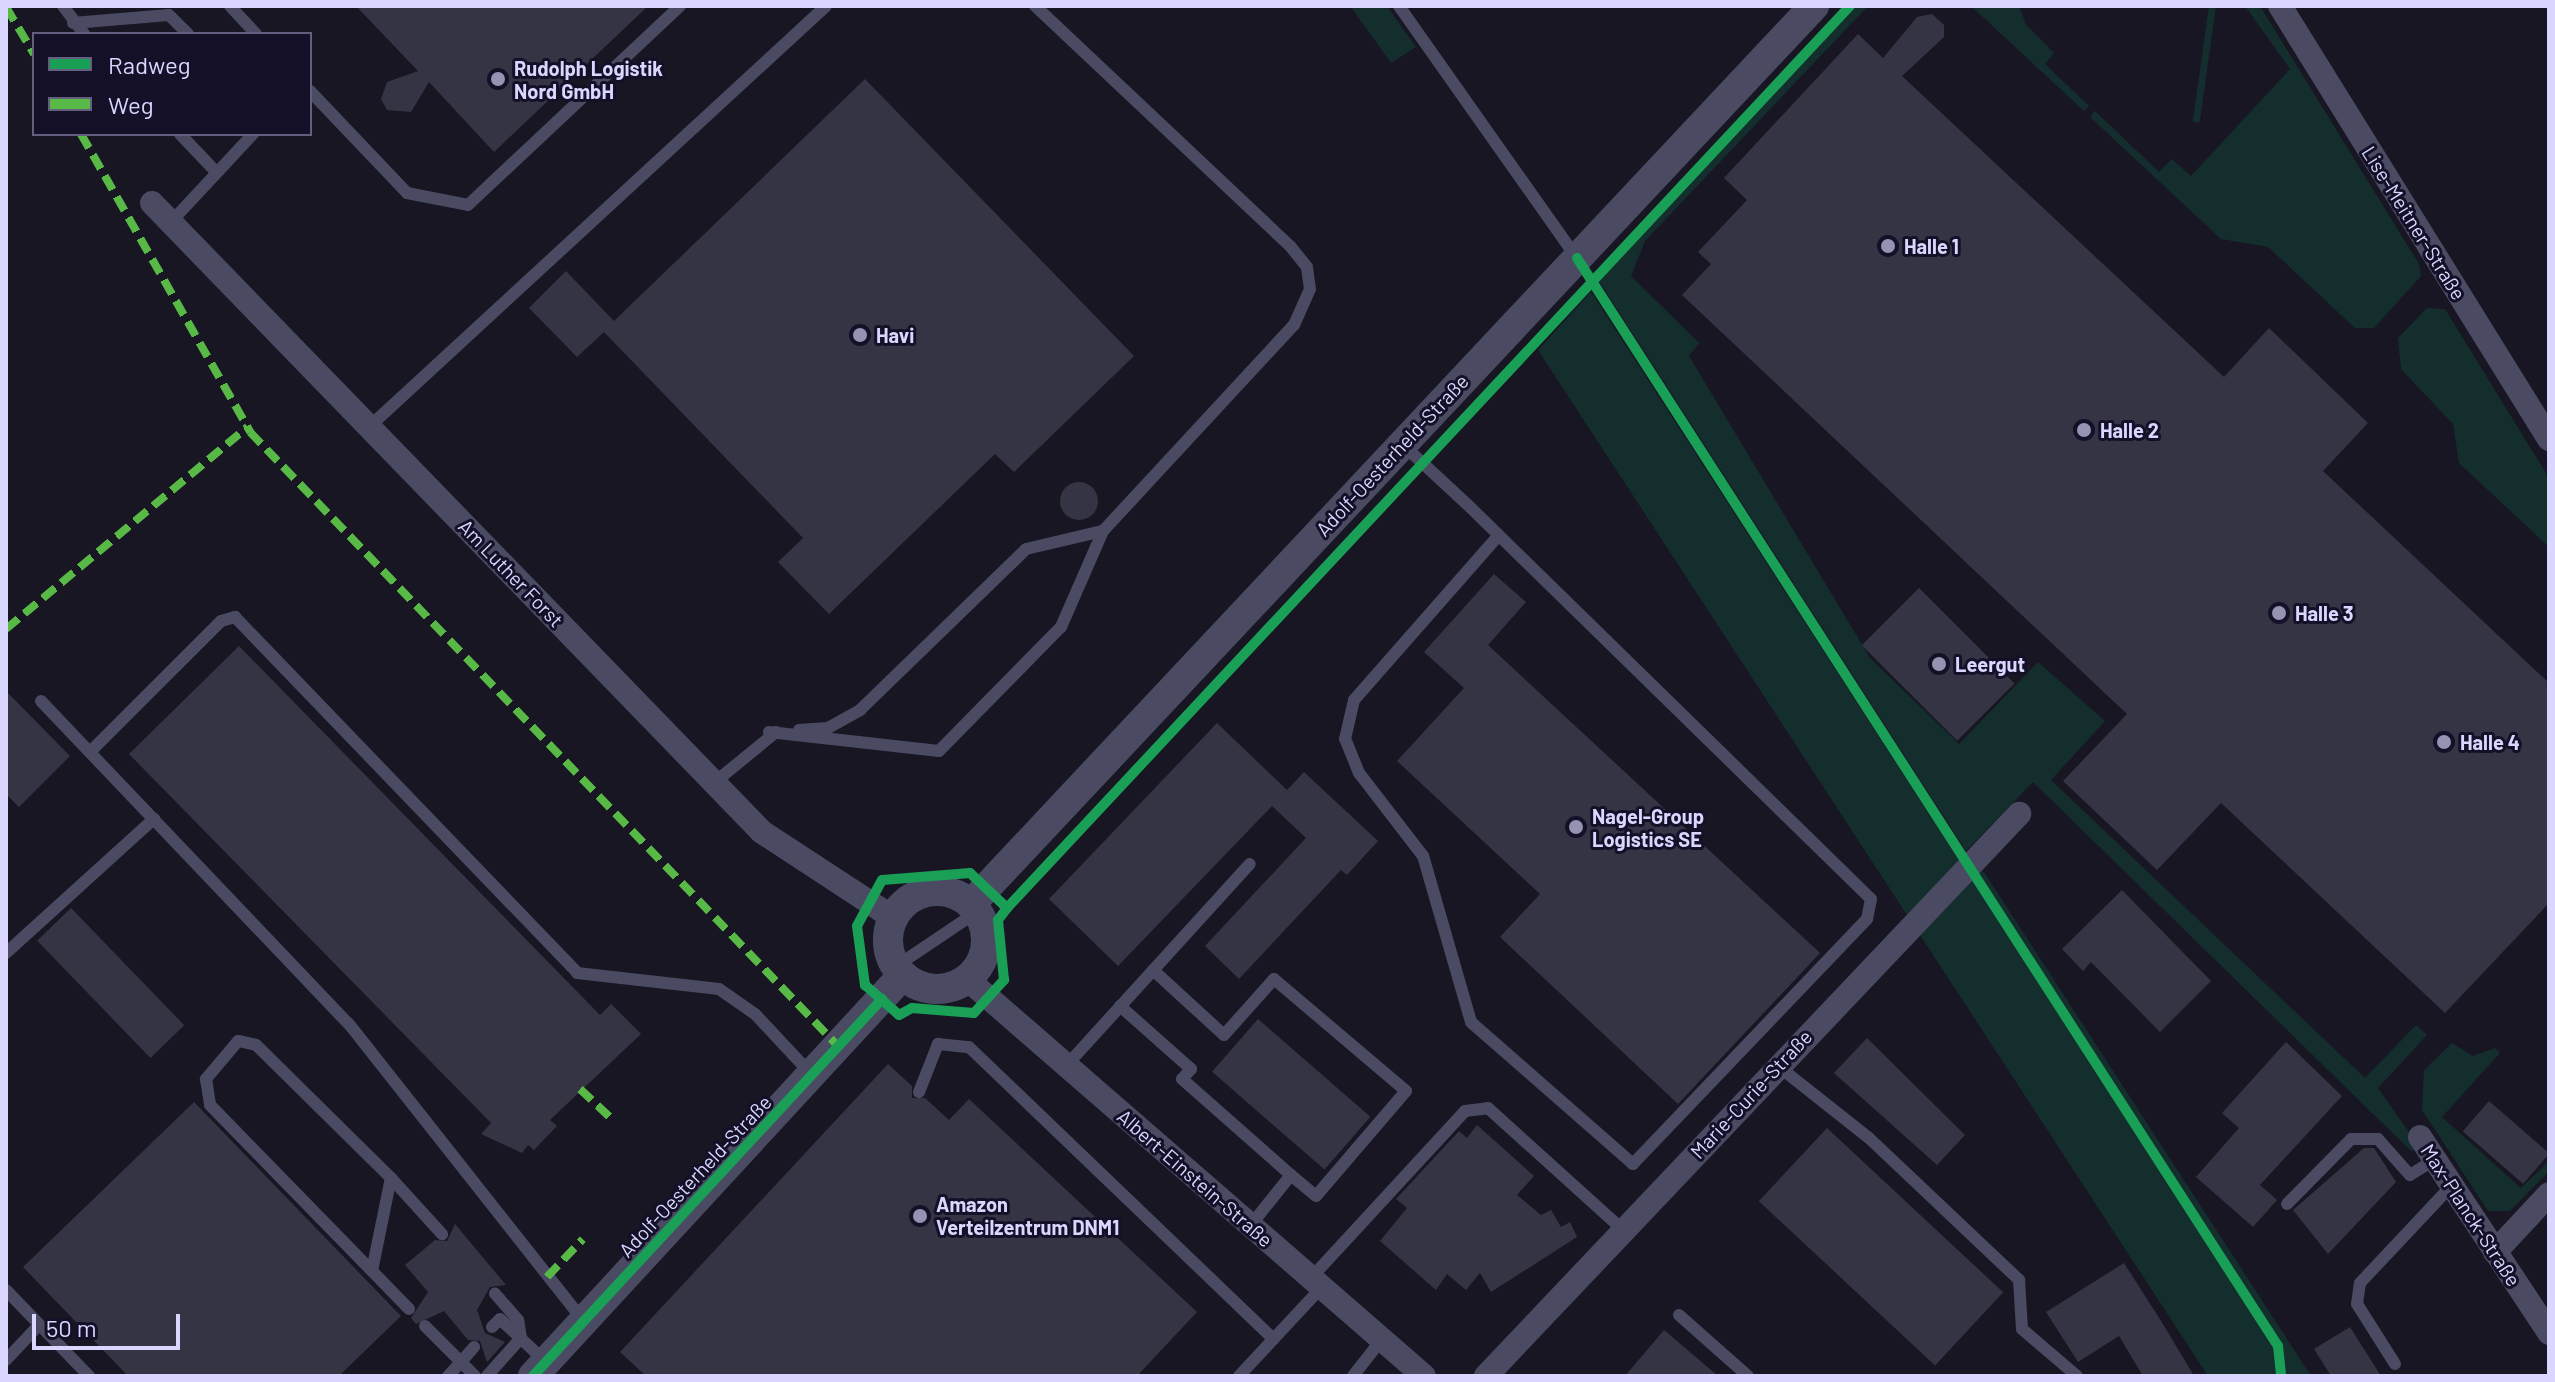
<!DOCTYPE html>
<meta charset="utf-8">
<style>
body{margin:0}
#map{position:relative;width:2555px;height:1382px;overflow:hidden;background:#171622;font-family:Barlow,sans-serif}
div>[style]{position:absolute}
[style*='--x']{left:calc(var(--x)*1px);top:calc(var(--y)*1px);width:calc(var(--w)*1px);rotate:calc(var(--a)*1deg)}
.green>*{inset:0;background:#142e2d;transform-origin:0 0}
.building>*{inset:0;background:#353444;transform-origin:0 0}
.round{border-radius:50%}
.service>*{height:12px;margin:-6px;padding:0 6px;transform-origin:6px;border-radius:6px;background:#4a4b63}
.minor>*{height:24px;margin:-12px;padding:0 12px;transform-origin:12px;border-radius:12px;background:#4a4b63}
.tertiary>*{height:30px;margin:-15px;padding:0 15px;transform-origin:15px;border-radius:15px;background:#4a4b63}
.tertiary>.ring{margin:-15px;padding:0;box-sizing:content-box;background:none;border:30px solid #4a4b63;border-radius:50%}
.quiet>*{height:8px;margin-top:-4px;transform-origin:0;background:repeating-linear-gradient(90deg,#58b947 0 16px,transparent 0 24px)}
.cycleway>*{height:10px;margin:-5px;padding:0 5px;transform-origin:5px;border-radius:5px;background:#1a9f57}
.dots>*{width:22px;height:22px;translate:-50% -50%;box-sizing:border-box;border:4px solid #131028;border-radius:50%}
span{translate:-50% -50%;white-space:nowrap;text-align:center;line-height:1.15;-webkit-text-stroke:6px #131028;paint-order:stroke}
.poi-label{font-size:20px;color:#d9d7ff;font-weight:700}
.left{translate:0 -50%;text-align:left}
.street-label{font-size:20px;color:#d9d7ff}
.frame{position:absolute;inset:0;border:8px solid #d9d7ff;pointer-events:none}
.legend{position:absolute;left:32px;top:32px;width:280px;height:104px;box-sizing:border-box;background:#131028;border:2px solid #62607e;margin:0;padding:10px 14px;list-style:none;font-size:24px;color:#d9d7ff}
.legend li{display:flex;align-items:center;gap:16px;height:40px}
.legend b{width:40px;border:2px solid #62607e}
.scale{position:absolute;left:32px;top:1314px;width:148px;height:36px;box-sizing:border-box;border:4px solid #d9d7ff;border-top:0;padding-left:10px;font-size:24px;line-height:28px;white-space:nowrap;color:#d9d7ff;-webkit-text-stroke:6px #131028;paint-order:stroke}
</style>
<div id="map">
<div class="green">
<div style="clip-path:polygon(1350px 6px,1387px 6px,1416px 47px,1391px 63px)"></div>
<div style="clip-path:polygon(1855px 6px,1868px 6px,1645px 241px,1631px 276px,1699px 343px,1689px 356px,1870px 658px,1959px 744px,2038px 662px,2105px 721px,2051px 780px,2365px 1078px,2416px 1025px,2427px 1035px,2378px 1088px,2418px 1145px,2412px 1152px,2033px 782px,1966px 851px,1599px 281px)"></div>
<div style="clip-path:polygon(1971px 6px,2019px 6px,2026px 25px,2054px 53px,2045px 64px,2089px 106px,2084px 111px)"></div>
<div style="left:2209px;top:6px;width:7px;height:117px;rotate:8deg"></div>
<div style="clip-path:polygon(2245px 6px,2260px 6px,2419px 264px,2421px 276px,2374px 328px,2355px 328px,2268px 247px,2221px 239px,2090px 117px,2095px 111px,2159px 172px,2172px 159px,2191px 176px,2290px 69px)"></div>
<div style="clip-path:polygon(1591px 292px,1956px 856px,1984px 872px,2311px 1376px,2208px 1376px,1538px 350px)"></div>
<div style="clip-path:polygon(2427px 308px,2445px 309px,2549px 478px,2549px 547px,2459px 463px,2453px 424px,2401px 369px,2398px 338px)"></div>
<div style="clip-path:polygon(2452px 1043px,2473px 1056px,2495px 1048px,2500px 1053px,2442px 1117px,2521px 1188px,2549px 1161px,2549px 1171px,2510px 1211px,2488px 1211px,2422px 1110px,2424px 1070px)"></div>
</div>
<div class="building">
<div style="clip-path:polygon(356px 6px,648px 6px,494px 152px,429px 82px,411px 112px,387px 110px,381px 99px,387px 82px,418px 71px)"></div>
<div style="clip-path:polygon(1932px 14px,1944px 25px,1944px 37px,1902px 76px,2224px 377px,2269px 328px,2368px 423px,2323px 471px,2549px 683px,2549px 903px,2445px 1013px,2221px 803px,2157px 870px,2063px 781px,2127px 714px,1682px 295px,1711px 264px,1698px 252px,1747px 200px,1724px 178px,1858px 34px,1883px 58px,1917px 17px)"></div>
<div style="clip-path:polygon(865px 79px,1134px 356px,1014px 472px,995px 454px,829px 614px,778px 562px,803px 538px,604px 332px,577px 357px,529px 308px,566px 271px,614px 321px)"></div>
<div class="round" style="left:1060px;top:482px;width:38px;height:38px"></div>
<div style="clip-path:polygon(1494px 574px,1526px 602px,1488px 645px,1820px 953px,1678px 1104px,1500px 937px,1540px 894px,1397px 761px,1464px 688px,1424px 652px)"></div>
<div style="left:1919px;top:588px;width:135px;height:81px;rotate:45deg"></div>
<div style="clip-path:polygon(239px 646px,600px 1015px,611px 1004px,641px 1034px,550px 1120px,557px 1126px,534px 1150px,528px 1145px,522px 1153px,481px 1134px,491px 1123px,129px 754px)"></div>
<div style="clip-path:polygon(6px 691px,70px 756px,19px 807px,6px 794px)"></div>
<div style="clip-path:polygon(1217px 723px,1287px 790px,1304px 772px,1378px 841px,1347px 875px,1341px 870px,1239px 979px,1205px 946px,1306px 838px,1272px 806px,1118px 966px,1049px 899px)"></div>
<div style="clip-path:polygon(2122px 890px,2211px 981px,2160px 1032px,2091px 962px,2083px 971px,2062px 949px)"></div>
<div style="left:71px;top:908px;width:163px;height:47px;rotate:46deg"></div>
<div style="left:1258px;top:1019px;width:149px;height:70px;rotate:41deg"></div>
<div style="clip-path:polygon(1867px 1038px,1965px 1135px,1937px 1165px,1834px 1073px)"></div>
<div style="clip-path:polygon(2286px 1042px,2342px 1096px,2260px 1185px,2277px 1200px,2253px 1227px,2196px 1177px,2239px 1128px,2222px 1113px)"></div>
<div style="clip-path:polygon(888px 1064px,912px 1086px,912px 1098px,925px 1098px,949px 1120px,969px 1099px,1197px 1312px,1137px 1376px,646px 1376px,620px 1352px)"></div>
<div style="left:2489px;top:1101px;width:80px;height:40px;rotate:41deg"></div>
<div style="clip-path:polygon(194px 1102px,401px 1316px,339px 1376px,128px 1376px,23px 1267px)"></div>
<div style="clip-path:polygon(1477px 1125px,1534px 1176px,1517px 1195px,1541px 1215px,1551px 1210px,1561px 1227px,1570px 1222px,1577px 1237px,1491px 1292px,1480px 1273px,1466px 1290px,1447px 1274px,1436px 1290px,1380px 1241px,1407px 1208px,1396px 1199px,1459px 1131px,1467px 1138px)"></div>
<div style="left:1827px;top:1128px;width:241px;height:100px;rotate:43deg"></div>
<div style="clip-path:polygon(2364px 1148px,2374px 1148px,2396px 1182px,2328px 1254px,2293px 1210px)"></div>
<div style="clip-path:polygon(455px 1224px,506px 1285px,490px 1287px,477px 1310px,485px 1333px,505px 1342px,487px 1362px,480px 1341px,468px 1340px,444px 1311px,416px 1324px,411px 1318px,428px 1292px,405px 1265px,435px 1240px,447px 1241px)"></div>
<div style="clip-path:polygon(2124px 1263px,2163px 1324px,2194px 1376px,2143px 1376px,2119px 1336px,2078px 1362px,2046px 1312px)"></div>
<div style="clip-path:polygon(2350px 1327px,2381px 1376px,2331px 1376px,2314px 1349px)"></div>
<div style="clip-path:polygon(1664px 1330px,1718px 1376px,1625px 1376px)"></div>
</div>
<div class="service">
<div style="--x:63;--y:6;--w:35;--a:53"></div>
<div style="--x:230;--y:6;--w:38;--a:47"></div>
<div style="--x:1399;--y:6;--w:309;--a:54.8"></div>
<div style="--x:73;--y:23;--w:96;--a:-4.8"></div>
<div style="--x:169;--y:15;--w:27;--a:45"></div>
<div style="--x:310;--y:91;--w:141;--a:46.4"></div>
<div style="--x:407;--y:193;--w:62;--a:11.1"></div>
<div style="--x:468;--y:205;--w:291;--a:-43.2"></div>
<div style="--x:180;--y:134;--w:52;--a:46.5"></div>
<div style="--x:170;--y:223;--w:122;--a:-47"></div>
<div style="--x:369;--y:427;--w:621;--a:-42.65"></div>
<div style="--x:1402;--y:444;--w:94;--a:42.8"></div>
<div style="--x:1471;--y:508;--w:559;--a:44.35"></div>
<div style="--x:1871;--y:899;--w:20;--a:101"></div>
<div style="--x:1867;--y:919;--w:339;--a:133.7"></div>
<div style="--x:1633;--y:1164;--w:215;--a:-138.8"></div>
<div style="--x:1471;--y:1022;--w:173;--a:-106.1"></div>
<div style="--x:1423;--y:856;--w:105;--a:-127.6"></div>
<div style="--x:1359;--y:773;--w:37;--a:-112"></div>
<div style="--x:1345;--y:739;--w:40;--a:-77"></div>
<div style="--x:1354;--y:700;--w:218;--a:-48.7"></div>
<div style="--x:41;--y:701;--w:446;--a:46.4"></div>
<div style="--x:349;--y:1024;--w:376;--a:51.7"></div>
<div style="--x:799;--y:730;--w:29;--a:-4"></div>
<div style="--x:828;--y:728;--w:37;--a:-29"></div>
<div style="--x:860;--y:710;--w:231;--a:-44.1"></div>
<div style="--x:1026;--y:549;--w:79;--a:-13.2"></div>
<div style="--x:769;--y:732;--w:171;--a:6.4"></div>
<div style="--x:939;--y:751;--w:174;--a:-45.5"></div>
<div style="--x:1061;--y:627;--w:105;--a:-66.4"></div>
<div style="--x:1103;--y:531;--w:281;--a:-47.2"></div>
<div style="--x:1294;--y:325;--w:39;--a:-66"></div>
<div style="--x:1310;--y:289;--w:22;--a:-98"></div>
<div style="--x:1307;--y:267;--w:26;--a:-129"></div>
<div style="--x:1291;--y:247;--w:352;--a:-136.7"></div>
<div style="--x:90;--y:752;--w:185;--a:-45"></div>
<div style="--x:221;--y:621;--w:15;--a:-16"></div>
<div style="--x:235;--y:617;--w:494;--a:46.1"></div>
<div style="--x:577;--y:973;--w:143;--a:6.4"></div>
<div style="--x:719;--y:989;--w:44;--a:34.8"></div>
<div style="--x:755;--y:1014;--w:83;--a:46.9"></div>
<div style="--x:715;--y:782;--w:79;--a:-39.3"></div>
<div style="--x:6;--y:953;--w:200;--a:-42.2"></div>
<div style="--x:895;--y:967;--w:99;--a:-33.9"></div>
<div style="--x:1153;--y:970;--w:96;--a:42.5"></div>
<div style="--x:1224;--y:1035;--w:75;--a:-48.2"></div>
<div style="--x:1274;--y:979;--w:173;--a:40.3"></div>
<div style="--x:1406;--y:1091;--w:138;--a:130.6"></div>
<div style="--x:1316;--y:1196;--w:33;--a:-140"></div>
<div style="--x:1291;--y:1175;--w:65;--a:128.8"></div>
<div style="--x:1120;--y:1006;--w:95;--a:41.6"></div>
<div style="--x:1191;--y:1069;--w:13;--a:132"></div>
<div style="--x:1182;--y:1079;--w:145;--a:41.4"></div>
<div style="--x:1066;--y:1066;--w:273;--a:-47.7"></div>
<div style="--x:1778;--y:1066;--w:116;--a:38.4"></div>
<div style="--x:1869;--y:1138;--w:207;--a:43.4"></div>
<div style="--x:2019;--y:1280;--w:49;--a:86.5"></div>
<div style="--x:2022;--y:1329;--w:72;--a:40.5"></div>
<div style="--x:919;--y:1092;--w:52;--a:-68.4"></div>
<div style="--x:938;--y:1044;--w:31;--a:6"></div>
<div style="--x:969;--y:1047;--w:422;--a:43.8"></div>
<div style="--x:391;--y:1178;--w:76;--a:47.7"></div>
<div style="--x:2287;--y:1204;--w:91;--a:-45.4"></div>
<div style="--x:2351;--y:1139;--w:27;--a:0"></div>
<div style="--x:2378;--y:1139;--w:48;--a:48.4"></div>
<div style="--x:2410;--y:1175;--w:28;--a:-32"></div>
<div style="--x:372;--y:1271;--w:95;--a:-78.5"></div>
<div style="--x:391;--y:1178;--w:190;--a:-135.4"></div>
<div style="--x:256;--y:1045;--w:18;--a:-167"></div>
<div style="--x:238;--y:1041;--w:50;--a:130.1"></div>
<div style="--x:206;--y:1079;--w:26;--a:81"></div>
<div style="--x:210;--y:1105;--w:285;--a:45.7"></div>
<div style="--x:1311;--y:1278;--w:227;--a:-47.3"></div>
<div style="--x:1465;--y:1111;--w:23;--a:-7"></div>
<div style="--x:1488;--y:1108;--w:182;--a:42.1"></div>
<div style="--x:6;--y:1290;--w:120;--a:46"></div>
<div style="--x:1679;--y:1315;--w:92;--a:41.5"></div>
<div style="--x:425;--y:1326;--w:51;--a:45"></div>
<div style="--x:461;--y:1362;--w:20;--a:-49"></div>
<div style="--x:492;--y:1327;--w:11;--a:-45"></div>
<div style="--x:500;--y:1319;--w:62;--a:43"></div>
<div style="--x:6;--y:1360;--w:48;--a:-46.7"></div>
<div style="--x:2395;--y:1364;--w:71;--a:-122.3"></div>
<div style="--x:2357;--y:1304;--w:21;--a:-82"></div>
<div style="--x:2360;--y:1283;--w:133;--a:-46.8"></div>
<div style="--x:448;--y:1376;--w:19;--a:-47"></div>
<div style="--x:461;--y:1362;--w:20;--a:45"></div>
<div style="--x:487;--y:1376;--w:51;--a:-48.2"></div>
<div style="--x:521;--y:1338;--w:18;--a:-99"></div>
<div style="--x:518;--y:1320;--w:35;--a:-131"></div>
<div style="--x:1239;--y:1376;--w:122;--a:-47"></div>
<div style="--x:1353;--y:1376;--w:47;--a:-51.9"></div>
</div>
<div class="minor">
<div style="--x:2280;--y:6;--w:510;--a:58.15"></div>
<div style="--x:152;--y:203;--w:876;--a:45.88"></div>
<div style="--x:762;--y:832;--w:155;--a:33.2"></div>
<div style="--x:967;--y:979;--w:605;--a:40.98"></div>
<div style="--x:2420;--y:1137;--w:235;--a:56.6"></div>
<div style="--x:2495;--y:1252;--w:79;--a:-47"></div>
<div style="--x:1486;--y:1376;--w:775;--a:-46.52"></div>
</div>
<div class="tertiary">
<div class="ring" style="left:888px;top:891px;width:68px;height:68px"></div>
<div style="--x:971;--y:904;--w:1232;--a:-46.81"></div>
<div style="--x:533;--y:1376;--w:544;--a:-47.31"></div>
</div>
<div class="quiet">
<div style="--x:6;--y:7;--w:55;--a:59.2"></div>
<div style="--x:81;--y:134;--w:343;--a:60.4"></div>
<div style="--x:250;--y:432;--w:850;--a:46.24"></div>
<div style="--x:6;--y:629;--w:315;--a:-39.9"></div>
<div style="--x:580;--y:1089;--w:47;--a:43.3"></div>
<div style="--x:547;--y:1277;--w:52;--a:-46.5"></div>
</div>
<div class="cycleway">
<div style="--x:1577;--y:258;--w:1294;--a:57.21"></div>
<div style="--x:2278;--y:1346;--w:30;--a:84"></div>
<div style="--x:1007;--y:908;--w:51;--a:-136.6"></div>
<div style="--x:970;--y:873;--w:88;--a:175.5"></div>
<div style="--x:882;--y:880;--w:52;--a:118.5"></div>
<div style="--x:857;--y:926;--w:60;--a:82.3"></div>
<div style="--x:865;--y:985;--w:45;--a:41.4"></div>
<div style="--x:899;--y:1015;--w:15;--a:-28"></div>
<div style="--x:912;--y:1008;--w:62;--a:4.6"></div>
<div style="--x:974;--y:1013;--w:45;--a:-47.7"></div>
<div style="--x:1004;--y:980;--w:60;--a:-95.7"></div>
<div style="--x:998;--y:920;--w:15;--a:-53"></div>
<div style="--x:1007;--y:908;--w:1235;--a:-46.94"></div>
<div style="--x:533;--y:1376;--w:514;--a:-47.21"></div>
</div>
<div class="dots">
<div style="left:498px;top:79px;background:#9593b2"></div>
<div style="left:1888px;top:246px;background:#9593b2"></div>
<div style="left:860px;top:335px;background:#9593b2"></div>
<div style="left:2084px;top:430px;background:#9593b2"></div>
<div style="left:2279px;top:613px;background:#9593b2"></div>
<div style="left:1939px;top:664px;background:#9593b2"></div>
<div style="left:2444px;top:742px;background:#9593b2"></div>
<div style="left:1576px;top:827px;background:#9593b2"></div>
<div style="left:920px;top:1216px;background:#9593b2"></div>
</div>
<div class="poi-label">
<span class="left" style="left:514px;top:80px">Rudolph Logistik<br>Nord GmbH</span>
<span class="left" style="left:1904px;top:246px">Halle 1</span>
<span class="left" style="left:876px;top:335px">Havi</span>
<span class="left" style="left:2100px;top:430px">Halle 2</span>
<span class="left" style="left:2295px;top:613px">Halle 3</span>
<span class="left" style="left:1955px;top:664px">Leergut</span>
<span class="left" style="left:2460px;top:742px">Halle 4</span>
<span class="left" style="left:1592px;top:828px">Nagel-Group<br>Logistics SE</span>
<span class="left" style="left:936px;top:1216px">Amazon<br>Verteilzentrum DNM1</span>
</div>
<div class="street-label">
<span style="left:2414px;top:223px;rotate:58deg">Lise-Meitner-Straße</span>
<span style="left:1392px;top:455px;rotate:-47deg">Adolf-Oesterheld-Straße</span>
<span style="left:511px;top:573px;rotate:46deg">Am Luther Forst</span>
<span style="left:1751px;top:1094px;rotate:-47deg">Marie-Curie-Straße</span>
<span style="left:695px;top:1176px;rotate:-47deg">Adolf-Oesterheld-Straße</span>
<span style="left:1195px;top:1178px;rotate:41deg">Albert-Einstein-Straße</span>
<span style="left:2471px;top:1215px;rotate:57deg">Max-Planck-Straße</span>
</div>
<div class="frame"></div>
<ul class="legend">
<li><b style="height:10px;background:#1a9f57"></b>Radweg</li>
<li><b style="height:10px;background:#58b947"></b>Weg</li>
</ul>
<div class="scale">50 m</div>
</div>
